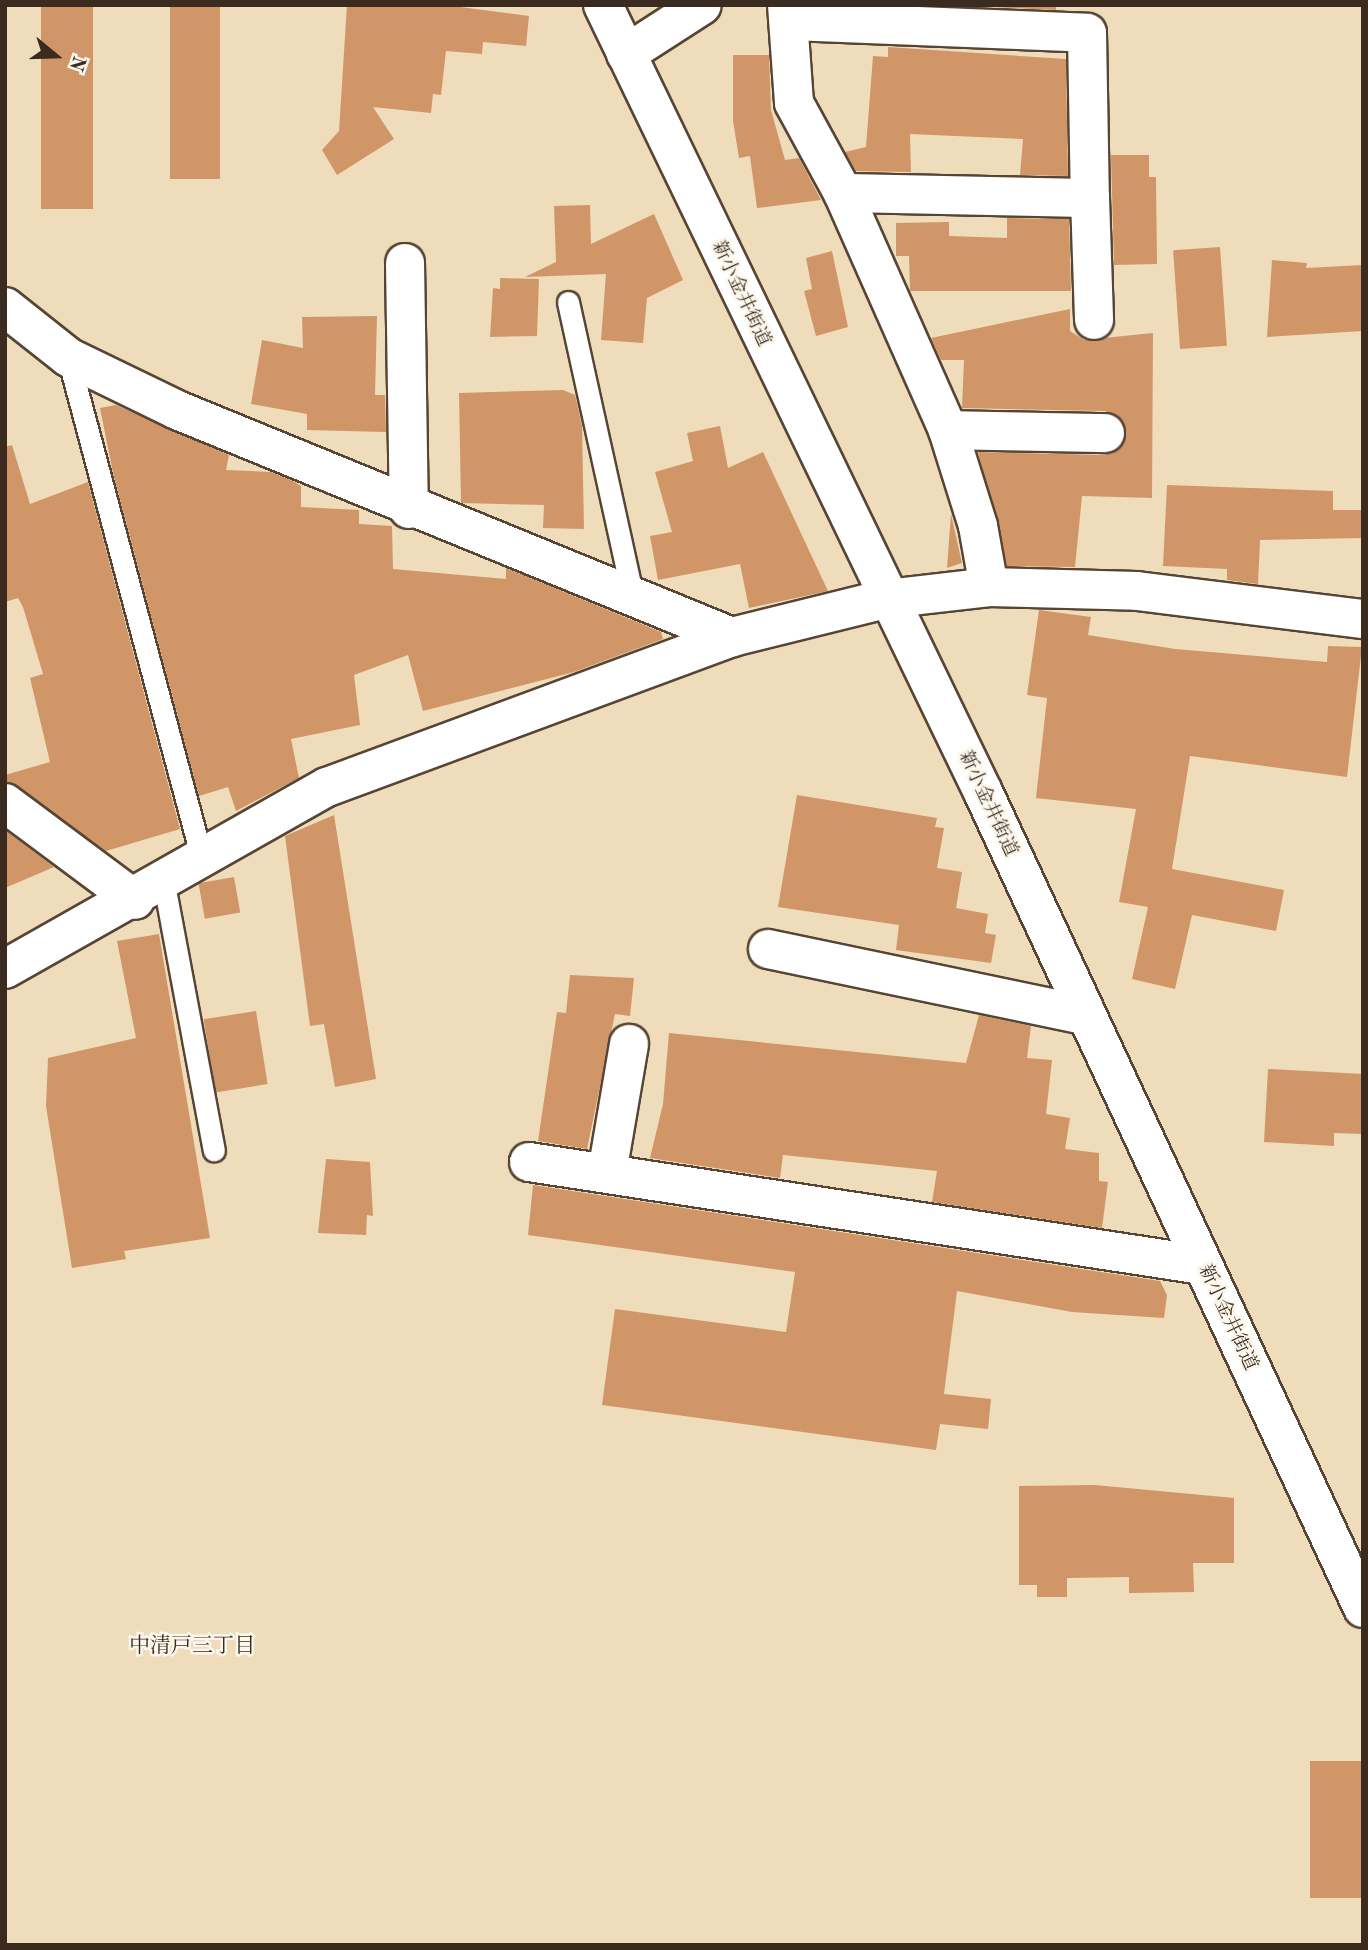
<!DOCTYPE html>
<meta charset="utf-8">
<style>
body{margin:0}
#map{position:relative;width:1368px;height:1950px;overflow:hidden;background:#efdcba;font-family:"Old Standard TT","Noto Serif JP",serif}
div>[style]{position:absolute}
[style*='--x']{left:calc(var(--x)*1px);top:calc(var(--y)*1px);width:calc(var(--w)*1px);rotate:calc(var(--a)*1deg)}
.building>*{inset:0;background:#d19668;transform-origin:0 0}
.roads{filter:drop-shadow(2px 0 #564535) drop-shadow(-2px 0 #564535) drop-shadow(0 2px #564535) drop-shadow(0 -2px #564535)}
.service>*{height:21px;margin:-10.5px;padding:0 10.5px;transform-origin:10.5px;border-radius:10.5px;background:#fff}
.minor>*{height:38px;margin:-19px;padding:0 19px;transform-origin:19px;border-radius:19px;background:#fff}
.primary>*{height:38px;margin:-19px;padding:0 19px;transform-origin:19px;border-radius:19px;background:#fff}
span{translate:-50% -50%;white-space:nowrap;text-align:center;line-height:1.15;-webkit-text-stroke:5px #fbf7ec;paint-order:stroke}
.street-label{font-size:19px;color:#3b2a1e}
.neighbourhood-label{font-size:21px;color:#3b2a1e}
.frame{position:absolute;inset:0;border:7px solid #3b2a1e;pointer-events:none}
.north{position:absolute;left:21px;top:21px;width:70px;height:70px;-webkit-text-stroke:5px #fbf7ec;paint-order:stroke;rotate:109deg;font-size:19px;font-weight:700;line-height:28px;text-align:center;color:#3b2a1e}
.north::after{content:'';display:block;margin:auto;width:24px;height:32px;background:#3b2a1e;clip-path:polygon(50% 0,100% 100%,50% 72%,0 100%)}
</style>
<div id="map">
<div class="building">
<div style="left:41px;top:5px;width:52px;height:204px"></div>
<div style="left:170px;top:5px;width:50px;height:174px"></div>
<div style="clip-path:polygon(347px 5px,445px 5px,529px 16px,526px 46px,483px 42px,482px 54px,446px 51px,441px 95px,433px 94px,431px 113px,373px 107px,394px 139px,337px 175px,322px 150px,339px 131px)"></div>
<div style="clip-path:polygon(943px 5px,1056px 5px,1056px 10px)"></div>
<div style="clip-path:polygon(888px 47px,1066px 59px,1068px 176px,1020px 175px,1023px 139px,910px 134px,911px 172px,856px 171px,845px 152px,866px 147px,873px 56px,888px 57px)"></div>
<div style="clip-path:polygon(733px 55px,769px 55px,771px 110px,785px 160px,799px 158px,821px 200px,757px 208px,750px 156px,739px 158px,733px 121px)"></div>
<div style="clip-path:polygon(1111px 155px,1149px 155px,1149px 177px,1156px 177px,1157px 264px,1114px 265px)"></div>
<div style="clip-path:polygon(590px 205px,591px 244px,654px 214px,683px 280px,647px 298px,643px 343px,601px 340px,606px 274px,525px 277px,556px 262px,554px 206px)"></div>
<div style="clip-path:polygon(1007px 218px,1069px 219px,1071px 291px,910px 291px,909px 256px,896px 256px,896px 223px,949px 222px,949px 236px,1007px 238px)"></div>
<div style="left:1220px;top:247px;width:99px;height:47px;rotate:86deg"></div>
<div style="clip-path:polygon(832px 251px,848px 327px,816px 336px,804px 291px,812px 289px,806px 258px)"></div>
<div style="clip-path:polygon(1272px 260px,1307px 263px,1306px 268px,1363px 265px,1363px 331px,1267px 337px)"></div>
<div style="clip-path:polygon(500px 278px,539px 279px,537px 336px,490px 337px,493px 288px,500px 289px)"></div>
<div style="clip-path:polygon(1070px 309px,1070px 331px,1084px 340px,1153px 333px,1152px 498px,1082px 496px,1075px 567px,1007px 566px,978px 452px,1105px 455px,1124px 444px,1124px 423px,1105px 411px,962px 408px,964px 360px,941px 360px,931px 338px)"></div>
<div style="clip-path:polygon(377px 316px,375px 395px,385px 395px,386px 432px,307px 430px,307px 414px,251px 404px,262px 340px,303px 348px,302px 317px)"></div>
<div style="clip-path:polygon(563px 390px,575px 395px,582px 426px,584px 529px,543px 528px,544px 505px,461px 503px,459px 393px)"></div>
<div style="clip-path:polygon(116px 405px,229px 455px,226px 470px,271px 472px,293px 481px,301px 486px,301px 507px,359px 510px,359px 524px,392px 526px,393px 569px,506px 579px,506px 568px,661px 632px,663px 639px,574px 672px,423px 711px,408px 655px,354px 675px,360px 725px,291px 739px,299px 778px,236px 811px,228px 787px,199px 796px,113px 473px,100px 408px)"></div>
<div style="clip-path:polygon(720px 426px,728px 468px,763px 452px,828px 591px,749px 608px,740px 564px,658px 580px,650px 536px,672px 532px,655px 472px,693px 461px,687px 433px)"></div>
<div style="clip-path:polygon(12px 445px,30px 504px,88px 482px,180px 829px,106px 851px,5px 782px,5px 775px,50px 762px,30px 678px,43px 674px,23px 607px,18px 598px,5px 602px,5px 447px)"></div>
<div style="clip-path:polygon(1167px 485px,1333px 491px,1333px 510px,1363px 510px,1363px 538px,1260px 540px,1258px 584px,1227px 580px,1227px 569px,1163px 566px)"></div>
<div style="clip-path:polygon(951px 514px,962px 563px,947px 568px)"></div>
<div style="clip-path:polygon(1039px 610px,1091px 617px,1088px 635px,1175px 649px,1327px 662px,1328px 646px,1362px 647px,1347px 777px,1190px 756px,1172px 869px,1284px 890px,1276px 931px,1192px 915px,1175px 989px,1132px 979px,1148px 907px,1119px 902px,1136px 809px,1036px 798px,1047px 698px,1027px 695px)"></div>
<div style="clip-path:polygon(797px 795px,937px 818px,935px 827px,944px 828px,937px 868px,962px 872px,956px 908px,988px 914px,985px 933px,996px 935px,991px 963px,896px 950px,899px 925px,778px 907px)"></div>
<div style="clip-path:polygon(334px 815px,376px 1079px,335px 1087px,324px 1024px,310px 1026px,285px 836px)"></div>
<div style="clip-path:polygon(5px 830px,54px 867px,5px 888px)"></div>
<div style="left:234px;top:877px;width:36px;height:36px;rotate:80deg"></div>
<div style="clip-path:polygon(159px 934px,210px 1238px,124px 1251px,126px 1259px,72px 1268px,46px 1106px,48px 1058px,136px 1038px,117px 941px)"></div>
<div style="clip-path:polygon(570px 975px,634px 978px,630px 1016px,615px 1014px,587px 1149px,538px 1141px,557px 1012px,566px 1013px)"></div>
<div style="left:256px;top:1011px;width:74px;height:53px;rotate:81deg"></div>
<div style="clip-path:polygon(979px 1015px,1031px 1026px,1027px 1058px,1052px 1060px,1046px 1114px,1070px 1118px,1065px 1149px,1099px 1153px,1099px 1181px,1108px 1182px,1102px 1228px,932px 1202px,937px 1171px,783px 1155px,780px 1178px,650px 1158px,663px 1104px,669px 1033px,966px 1063px)"></div>
<div style="clip-path:polygon(1268px 1069px,1363px 1074px,1363px 1134px,1334px 1133px,1334px 1146px,1264px 1142px)"></div>
<div style="clip-path:polygon(326px 1159px,370px 1162px,373px 1216px,367px 1215px,366px 1235px,318px 1233px)"></div>
<div style="clip-path:polygon(533px 1185px,1160px 1281px,1167px 1295px,1164px 1318px,1072px 1312px,957px 1291px,944px 1394px,991px 1399px,988px 1429px,940px 1424px,936px 1450px,602px 1405px,615px 1309px,786px 1332px,795px 1272px,528px 1235px)"></div>
<div style="clip-path:polygon(1095px 1485px,1234px 1498px,1234px 1563px,1193px 1563px,1194px 1592px,1129px 1593px,1129px 1577px,1067px 1578px,1067px 1597px,1037px 1597px,1037px 1585px,1019px 1585px,1019px 1486px)"></div>
<div style="left:1363px;top:1761px;width:137px;height:53px;rotate:90deg"></div>
</div>
<div class="roads">
<div class="service">
<div style="--x:568;--y:302;--w:303;--a:77.6"></div>
<div style="--x:68;--y:357;--w:520;--a:75.05"></div>
<div style="--x:164;--y:884;--w:271;--a:79.4"></div>
</div>
<div class="minor">
<div style="--x:787;--y:5;--w:98;--a:85.9"></div>
<div style="--x:794;--y:103;--w:102;--a:61.4"></div>
<div style="--x:843;--y:193;--w:259;--a:66.1"></div>
<div style="--x:948;--y:430;--w:101;--a:72.6"></div>
<div style="--x:978;--y:526;--w:62;--a:79.8"></div>
<div style="--x:792;--y:21;--w:295;--a:2.3"></div>
<div style="--x:1087;--y:33;--w:165;--a:89"></div>
<div style="--x:1090;--y:198;--w:247;--a:-178.8"></div>
<div style="--x:1090;--y:198;--w:122;--a:88.1"></div>
<div style="--x:405;--y:263;--w:246;--a:89.1"></div>
<div style="--x:5;--y:307;--w:80;--a:38.4"></div>
<div style="--x:68;--y:357;--w:121;--a:25.9"></div>
<div style="--x:177;--y:410;--w:600;--a:22.25"></div>
<div style="--x:948;--y:430;--w:157;--a:1.1"></div>
<div style="--x:5;--y:803;--w:162;--a:36.7"></div>
<div style="--x:768;--y:949;--w:324;--a:11.8"></div>
<div style="--x:5;--y:969;--w:370;--a:-29.5"></div>
<div style="--x:327;--y:787;--w:432;--a:-20.3"></div>
<div style="--x:732;--y:637;--w:159;--a:-13.9"></div>
<div style="--x:886;--y:599;--w:104;--a:-6.6"></div>
<div style="--x:989;--y:587;--w:148;--a:1.5"></div>
<div style="--x:1137;--y:591;--w:228;--a:7.1"></div>
<div style="--x:529;--y:1162;--w:681;--a:8.7"></div>
<div style="--x:607;--y:1173;--w:131;--a:-80.3"></div>
</div>
<div class="primary">
<div style="--x:603;--y:5;--w:874;--a:64.23"></div>
<div style="--x:983;--y:792;--w:900;--a:65.03"></div>
<div style="--x:626;--y:54;--w:90;--a:-32.8"></div>
</div>
</div>
<div class="street-label">
<span style="left:740px;top:294px;rotate:65deg">新小金井街道</span>
<span style="left:987px;top:804px;rotate:65deg">新小金井街道</span>
<span style="left:1227px;top:1318px;rotate:65deg">新小金井街道</span>
</div>
<div class="neighbourhood-label">
<span style="left:192px;top:1647px">中清戸三丁目</span>
</div>
<div class="frame"></div>
<div class="north">N</div>
</div>
